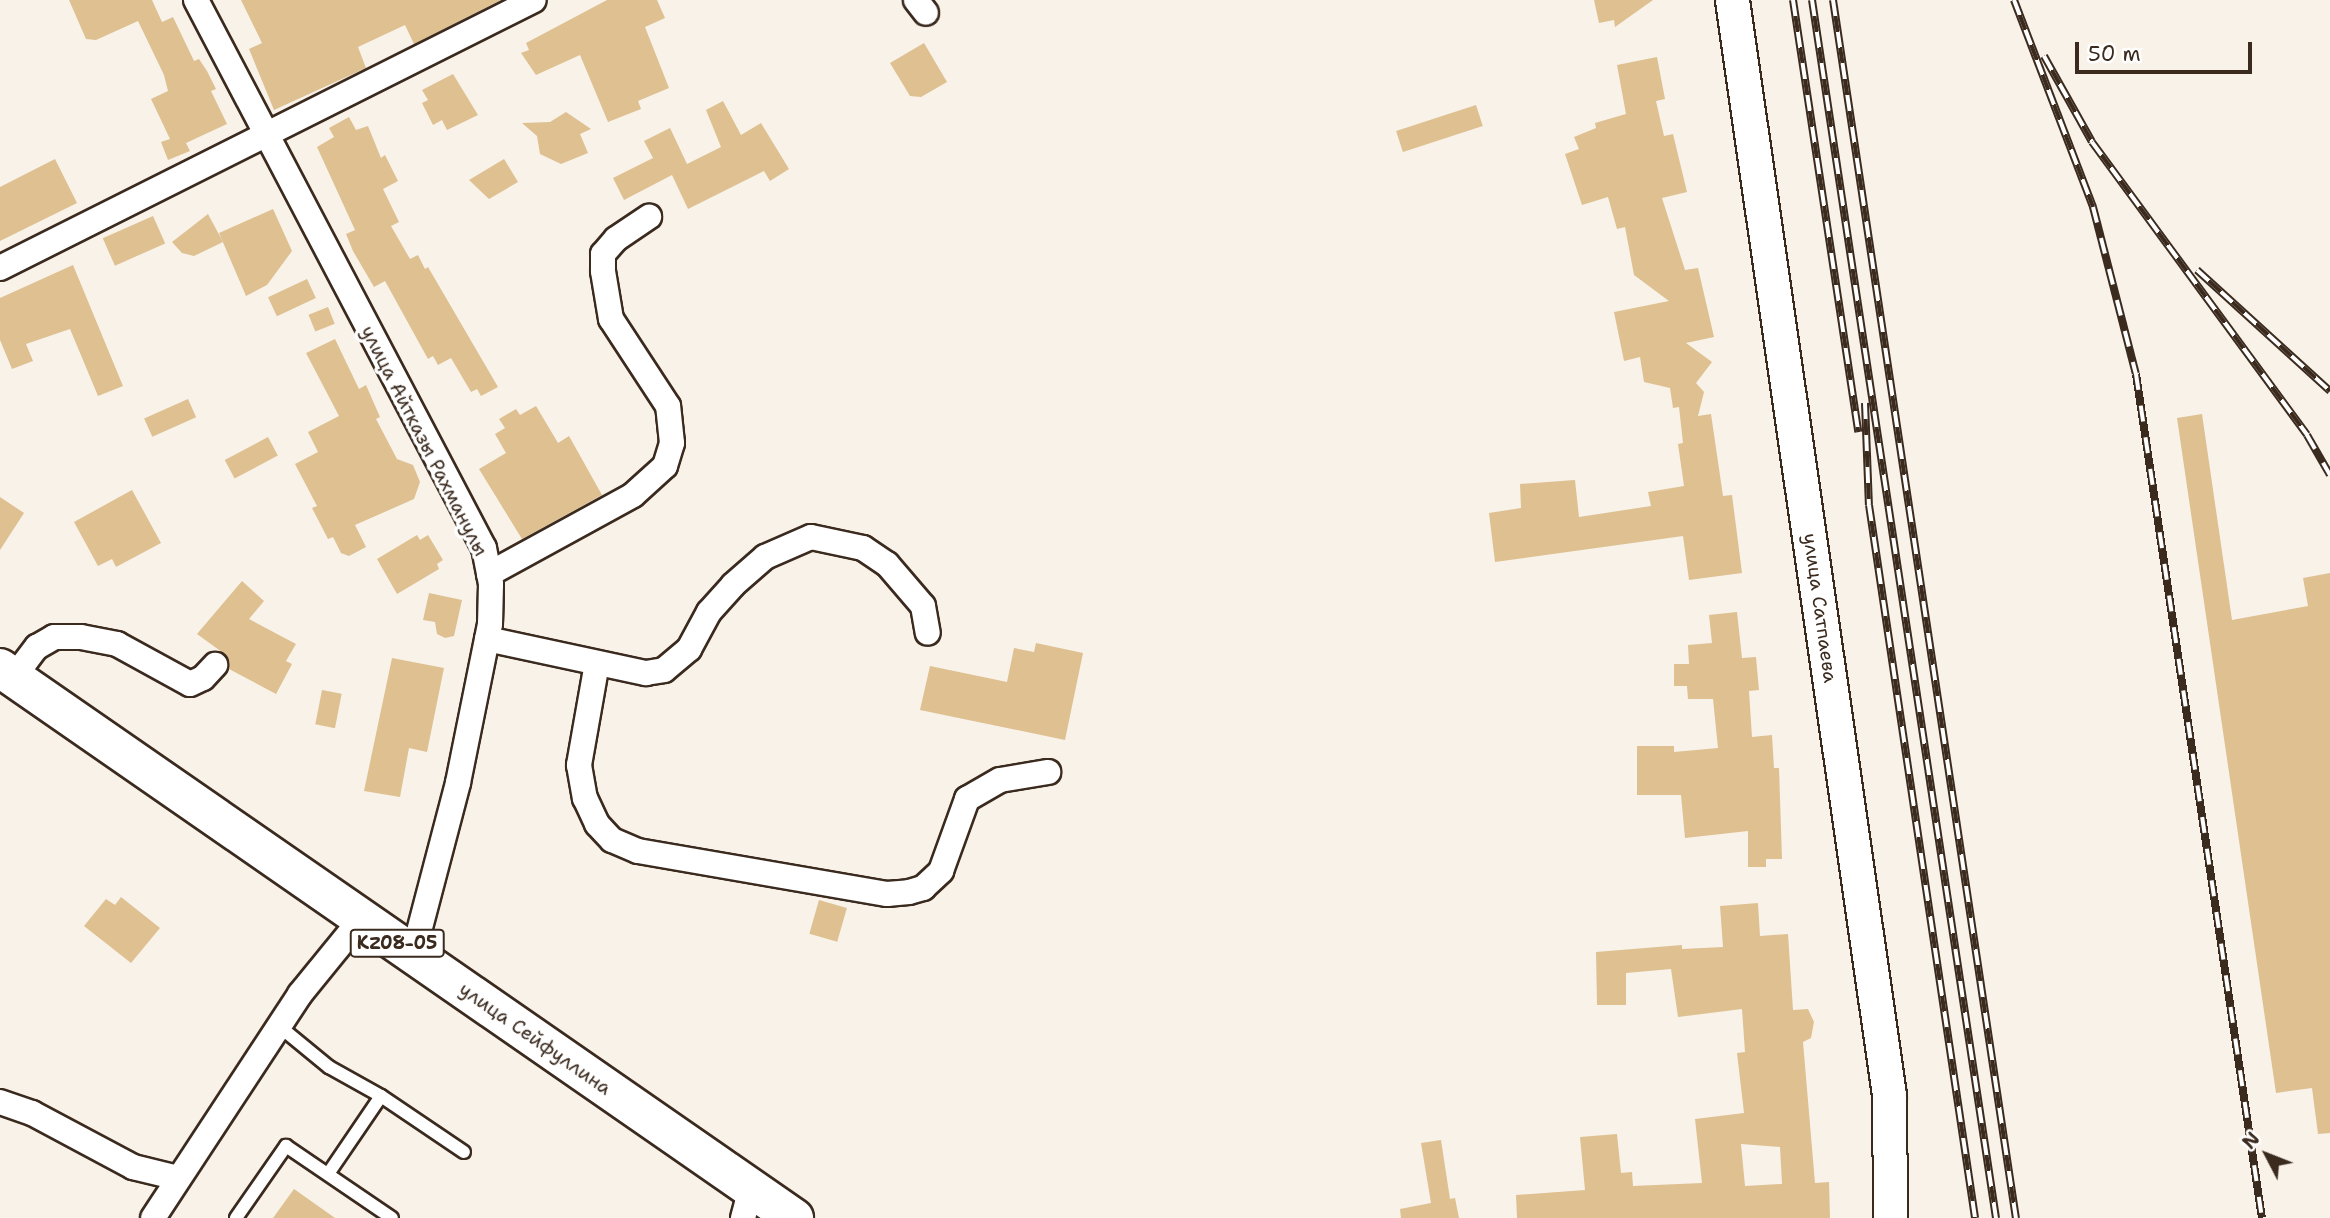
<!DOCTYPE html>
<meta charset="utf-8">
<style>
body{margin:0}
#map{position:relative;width:2330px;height:1218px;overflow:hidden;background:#f8f2e9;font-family:"Shantell Sans",sans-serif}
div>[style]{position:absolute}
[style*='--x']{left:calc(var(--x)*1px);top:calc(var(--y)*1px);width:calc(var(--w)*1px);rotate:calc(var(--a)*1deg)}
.building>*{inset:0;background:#dec091;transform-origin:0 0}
.roads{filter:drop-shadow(2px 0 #3b2a1e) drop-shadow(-2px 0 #3b2a1e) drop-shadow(0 2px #3b2a1e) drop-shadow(0 -2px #3b2a1e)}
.lane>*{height:12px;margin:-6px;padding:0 6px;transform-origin:6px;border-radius:6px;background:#fff}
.street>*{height:24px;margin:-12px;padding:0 12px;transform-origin:12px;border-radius:12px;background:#fff}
.secondary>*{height:33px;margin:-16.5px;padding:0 16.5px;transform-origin:16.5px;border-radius:16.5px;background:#fff}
.primary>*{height:38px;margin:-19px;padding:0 19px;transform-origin:19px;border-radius:19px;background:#fff}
.rail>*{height:8px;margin-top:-4px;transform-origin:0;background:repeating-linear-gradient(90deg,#fff 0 16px,#3b2a1e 0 32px);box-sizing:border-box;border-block:2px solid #3b2a1e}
span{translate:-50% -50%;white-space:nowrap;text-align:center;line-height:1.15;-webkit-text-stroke:7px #fff;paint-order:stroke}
.shield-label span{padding:2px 5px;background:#fff;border:2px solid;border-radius:5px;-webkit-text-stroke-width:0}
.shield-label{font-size:18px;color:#3b2a1e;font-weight:700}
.street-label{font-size:19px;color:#3b2a1e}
.north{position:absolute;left:2232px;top:1120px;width:70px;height:70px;-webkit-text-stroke:5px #fff;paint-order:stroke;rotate:312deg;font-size:19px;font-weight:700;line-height:28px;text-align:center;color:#3b2a1e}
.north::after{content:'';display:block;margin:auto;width:24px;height:32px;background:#3b2a1e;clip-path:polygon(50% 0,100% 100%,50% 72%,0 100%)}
.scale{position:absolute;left:2075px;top:42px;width:177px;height:32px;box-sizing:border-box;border:4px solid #3b2a1e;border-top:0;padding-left:9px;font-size:21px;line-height:24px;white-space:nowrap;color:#3b2a1e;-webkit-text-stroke:5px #fff;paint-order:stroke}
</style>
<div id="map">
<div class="building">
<div style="clip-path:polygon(69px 0,152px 0,162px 22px,173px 17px,194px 61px,199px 59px,207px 71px,216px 89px,211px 91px,227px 124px,186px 143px,190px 151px,168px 160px,161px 142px,170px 139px,151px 99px,168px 91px,164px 75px,138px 21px,96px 40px,86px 39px)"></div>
<div style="clip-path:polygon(241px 0,501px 0,414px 44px,405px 25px,358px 47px,366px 68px,274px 110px,249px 49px,262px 43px)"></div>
<div style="clip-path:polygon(607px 0,657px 0,665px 18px,645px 27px,669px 88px,638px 101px,641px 109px,608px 122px,580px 55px,536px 75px,521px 53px,529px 50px,526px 43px)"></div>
<div style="clip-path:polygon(1594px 0,1653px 0,1615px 27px,1614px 20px,1599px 23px)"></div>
<div style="clip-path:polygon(924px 43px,947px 82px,921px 97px,910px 96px,890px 63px)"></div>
<div style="clip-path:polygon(1657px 57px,1665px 99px,1656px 101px,1664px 136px,1673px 134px,1687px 192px,1662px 198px,1685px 270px,1698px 268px,1714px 337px,1686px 343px,1712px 362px,1696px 383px,1704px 392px,1698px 416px,1711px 414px,1723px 496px,1732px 495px,1742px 573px,1689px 580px,1683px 536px,1495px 562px,1489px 513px,1521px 508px,1520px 484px,1575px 480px,1579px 517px,1651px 506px,1648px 492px,1684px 486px,1678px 444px,1683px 443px,1679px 407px,1673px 408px,1670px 388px,1644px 382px,1640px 357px,1624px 361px,1614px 312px,1669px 301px,1634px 275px,1625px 227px,1617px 229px,1608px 197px,1582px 205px,1565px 154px,1579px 149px,1574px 137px,1596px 128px,1595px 123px,1626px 114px,1617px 65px)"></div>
<div style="clip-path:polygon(453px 74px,478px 115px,447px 130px,442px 120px,433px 125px,422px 103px,428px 100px,422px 90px)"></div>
<div style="clip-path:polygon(723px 101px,741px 135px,761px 123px,789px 169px,770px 181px,764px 171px,688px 209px,672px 175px,624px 200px,613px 178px,653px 158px,644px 141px,670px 128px,687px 164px,721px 147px,706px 110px)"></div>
<div style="left:1476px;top:105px;width:22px;height:84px;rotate:72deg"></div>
<div style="clip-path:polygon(566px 112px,591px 129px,580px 134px,588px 153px,561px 164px,540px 154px,537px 136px,522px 123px,550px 122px)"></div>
<div style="clip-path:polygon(349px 117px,356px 130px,368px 126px,381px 158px,385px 155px,398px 181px,383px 189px,399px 222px,391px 226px,410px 259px,418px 255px,425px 269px,428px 267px,498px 387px,481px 396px,477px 389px,471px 392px,451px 358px,438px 365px,433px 356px,428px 359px,385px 281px,374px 287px,353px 251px,346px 234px,355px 230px,317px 147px,334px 137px,329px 128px)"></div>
<div style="clip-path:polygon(55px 159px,77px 203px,0 241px,0 187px)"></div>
<div style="clip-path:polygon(504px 159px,518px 182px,489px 199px,469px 180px)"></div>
<div style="clip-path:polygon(273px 209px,292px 251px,267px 285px,246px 296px,219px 233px)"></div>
<div style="clip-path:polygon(208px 214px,223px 242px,194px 256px,182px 253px,172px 242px)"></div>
<div style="left:153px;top:216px;width:30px;height:55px;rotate:66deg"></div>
<div style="clip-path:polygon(73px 265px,123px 386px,98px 396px,70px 329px,26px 344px,33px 361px,12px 369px,0 340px,0 298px)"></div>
<div style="left:307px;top:279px;width:21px;height:43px;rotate:65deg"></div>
<div style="left:328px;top:307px;width:18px;height:21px;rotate:68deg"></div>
<div style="clip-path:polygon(335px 339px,359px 389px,366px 385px,380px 417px,376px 419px,397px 459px,413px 465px,420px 482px,414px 499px,355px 525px,366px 547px,349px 556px,341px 553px,333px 537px,328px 539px,312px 508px,317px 506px,295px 464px,318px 452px,308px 432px,339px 416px,306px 353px)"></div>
<div style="left:188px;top:399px;width:20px;height:48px;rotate:66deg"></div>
<div style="clip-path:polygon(536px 406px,558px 443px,569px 436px,602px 495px,522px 539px,479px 469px,506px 453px,495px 434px,505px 428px,499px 419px,516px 409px,520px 415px)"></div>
<div style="clip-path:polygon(2202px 414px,2232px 620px,2308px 606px,2303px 578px,2330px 573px,2330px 1133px,2318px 1134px,2312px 1088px,2276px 1093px,2177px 418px)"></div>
<div style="left:268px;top:437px;width:21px;height:49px;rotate:62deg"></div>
<div style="clip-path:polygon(132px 490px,161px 543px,116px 567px,112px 559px,98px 566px,74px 522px)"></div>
<div style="clip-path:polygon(0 497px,24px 513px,0 550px)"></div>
<div style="clip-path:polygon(417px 535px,420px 540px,428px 535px,443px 560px,437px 564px,439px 569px,397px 594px,377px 559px)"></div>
<div style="clip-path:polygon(242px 581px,264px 601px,249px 619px,296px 644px,286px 661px,292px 664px,276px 694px,229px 669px,226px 655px,197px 634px)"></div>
<div style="clip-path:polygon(429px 593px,462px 600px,454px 636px,445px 638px,437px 634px,435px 622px,423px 620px)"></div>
<div style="clip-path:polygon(1737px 612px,1742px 658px,1756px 657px,1759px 690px,1749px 691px,1752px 737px,1772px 735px,1774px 768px,1779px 768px,1782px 859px,1766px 859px,1766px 867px,1748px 867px,1748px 831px,1685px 838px,1681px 795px,1637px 795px,1637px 746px,1674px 746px,1674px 752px,1718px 748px,1713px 699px,1688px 699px,1687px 686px,1674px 686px,1674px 664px,1689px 664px,1688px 645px,1712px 643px,1709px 615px)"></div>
<div style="clip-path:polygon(1036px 643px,1083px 653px,1065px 740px,920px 710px,930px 666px,1007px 682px,1014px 648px,1034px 652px)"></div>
<div style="clip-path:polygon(392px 658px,444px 668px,427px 752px,409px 748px,400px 797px,364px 791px)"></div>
<div style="left:322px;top:690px;width:20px;height:35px;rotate:11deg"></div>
<div style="clip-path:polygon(121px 897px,160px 928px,131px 963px,84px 926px,106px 899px,115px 905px)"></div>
<div style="left:819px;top:900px;width:29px;height:35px;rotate:16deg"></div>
<div style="clip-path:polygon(evenodd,1758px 903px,1760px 936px,1788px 934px,1793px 1010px,1808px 1009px,1814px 1022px,1811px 1038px,1803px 1042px,1815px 1183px,1829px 1182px,1830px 1218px,1517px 1218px,1516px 1195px,1585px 1190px,1580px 1137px,1617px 1134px,1621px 1173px,1632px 1172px,1633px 1186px,1702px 1183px,1695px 1119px,1744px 1113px,1737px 1053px,1745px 1052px,1742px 1009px,1678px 1017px,1671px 969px,1626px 973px,1626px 1005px,1597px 1005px,1596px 952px,1682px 945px,1682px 949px,1723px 947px,1720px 906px,1758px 903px,1741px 1144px,1780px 1147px,1782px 1184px,1745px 1186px,1741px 1144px)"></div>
<div style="clip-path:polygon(1441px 1140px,1450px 1199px,1455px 1198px,1459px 1218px,1401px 1218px,1400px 1209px,1431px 1203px,1421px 1143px)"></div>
<div style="clip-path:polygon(294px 1189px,335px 1218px,273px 1218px)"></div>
</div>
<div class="roads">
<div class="lane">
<div style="--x:279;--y:1026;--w:65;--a:39.4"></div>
<div style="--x:329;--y:1067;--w:60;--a:29.1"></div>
<div style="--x:381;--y:1096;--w:100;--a:34"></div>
<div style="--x:328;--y:1174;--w:94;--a:-55.8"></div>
<div style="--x:236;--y:1218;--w:88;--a:-55.2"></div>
<div style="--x:286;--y:1146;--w:128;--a:34.2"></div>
</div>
<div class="street">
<div style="--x:196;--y:0;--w:619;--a:62.28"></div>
<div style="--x:484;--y:548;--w:37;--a:79"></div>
<div style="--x:491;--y:584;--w:40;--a:91.4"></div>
<div style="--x:490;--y:624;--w:162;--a:101.4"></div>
<div style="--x:458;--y:783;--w:177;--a:104.7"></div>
<div style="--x:916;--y:0;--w:16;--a:52"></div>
<div style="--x:0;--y:268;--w:597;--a:-26.65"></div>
<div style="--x:489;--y:574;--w:164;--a:-28.7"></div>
<div style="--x:633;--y:495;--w:43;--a:-42.2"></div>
<div style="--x:665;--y:466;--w:24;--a:-73"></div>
<div style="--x:672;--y:443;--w:37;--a:-96"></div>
<div style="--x:668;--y:406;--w:104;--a:-123.2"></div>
<div style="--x:611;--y:319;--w:49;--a:-99.5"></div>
<div style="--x:603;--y:271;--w:17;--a:-90"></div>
<div style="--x:603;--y:254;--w:20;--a:-49"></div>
<div style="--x:616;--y:239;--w:40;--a:-34"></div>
<div style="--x:487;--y:639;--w:163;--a:12.1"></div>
<div style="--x:646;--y:673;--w:18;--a:-9"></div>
<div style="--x:664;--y:670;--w:33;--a:-40"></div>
<div style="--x:689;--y:649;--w:42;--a:-61.6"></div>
<div style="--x:709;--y:612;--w:36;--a:-48"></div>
<div style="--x:733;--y:585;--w:43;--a:-41.2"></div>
<div style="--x:765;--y:557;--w:50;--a:-23.5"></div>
<div style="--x:811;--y:537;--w:53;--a:11.9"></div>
<div style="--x:863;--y:548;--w:29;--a:34"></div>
<div style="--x:887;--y:564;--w:55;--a:49.4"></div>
<div style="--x:923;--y:606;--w:27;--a:80"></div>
<div style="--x:597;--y:663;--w:104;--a:100"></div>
<div style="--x:579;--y:765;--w:34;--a:80"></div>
<div style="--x:585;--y:798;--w:29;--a:65"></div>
<div style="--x:597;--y:824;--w:22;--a:47"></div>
<div style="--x:612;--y:840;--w:28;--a:23"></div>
<div style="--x:638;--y:851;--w:253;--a:9.8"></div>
<div style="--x:887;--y:894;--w:22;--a:-5"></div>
<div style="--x:909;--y:892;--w:15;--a:-16"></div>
<div style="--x:923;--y:888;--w:25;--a:-43"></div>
<div style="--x:941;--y:871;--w:77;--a:-70.1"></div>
<div style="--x:967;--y:799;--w:38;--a:-30"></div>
<div style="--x:1000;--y:780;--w:49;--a:-9.5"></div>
<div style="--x:14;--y:677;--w:38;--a:-53"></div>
<div style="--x:37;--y:647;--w:20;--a:-30"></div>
<div style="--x:54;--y:637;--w:27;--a:0"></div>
<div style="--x:81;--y:637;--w:37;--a:11"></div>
<div style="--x:117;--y:644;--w:83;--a:28.7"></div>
<div style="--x:190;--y:684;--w:14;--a:-25"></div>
<div style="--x:203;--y:678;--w:18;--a:-47"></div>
<div style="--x:0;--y:1102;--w:34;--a:19"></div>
<div style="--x:32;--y:1113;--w:115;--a:28.1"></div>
<div style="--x:133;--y:1167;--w:46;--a:13.7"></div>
<div style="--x:153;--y:1218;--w:268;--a:-56.7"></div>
<div style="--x:300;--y:994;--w:98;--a:-50.8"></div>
<div style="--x:743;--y:1218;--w:31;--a:-75"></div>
</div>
<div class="secondary">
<div style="--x:1732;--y:0;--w:1106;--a:81.84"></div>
<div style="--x:1889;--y:1095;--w:123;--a:89.5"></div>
</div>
<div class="primary">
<div style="--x:0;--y:668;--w:966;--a:34.71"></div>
</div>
</div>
<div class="rail">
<div style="--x:1793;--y:0;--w:437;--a:81.4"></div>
<div style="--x:1812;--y:0;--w:1232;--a:81.41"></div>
<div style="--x:1833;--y:0;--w:1232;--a:81.46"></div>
<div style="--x:2014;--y:0;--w:222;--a:69.1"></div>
<div style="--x:2093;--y:207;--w:172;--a:75.6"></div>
<div style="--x:2136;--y:374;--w:853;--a:81.51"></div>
<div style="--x:2044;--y:56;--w:98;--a:60.8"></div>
<div style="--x:2092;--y:142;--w:363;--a:53.7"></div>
<div style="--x:2307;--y:435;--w:46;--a:60.1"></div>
<div style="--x:2197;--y:270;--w:180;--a:42.3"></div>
<div style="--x:1865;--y:403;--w:102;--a:87.8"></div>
<div style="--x:1869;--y:505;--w:721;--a:81.54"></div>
</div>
<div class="shield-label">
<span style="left:397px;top:943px">KZ08-05</span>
</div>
<div class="street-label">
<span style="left:424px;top:441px;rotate:63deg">улица Айтказы Рахманулы</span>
<span style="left:1820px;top:608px;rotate:82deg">улица Сатпаева</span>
<span style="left:535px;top:1039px;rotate:35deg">улица Сейфуллина</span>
</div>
<div class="north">N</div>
<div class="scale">50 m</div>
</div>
